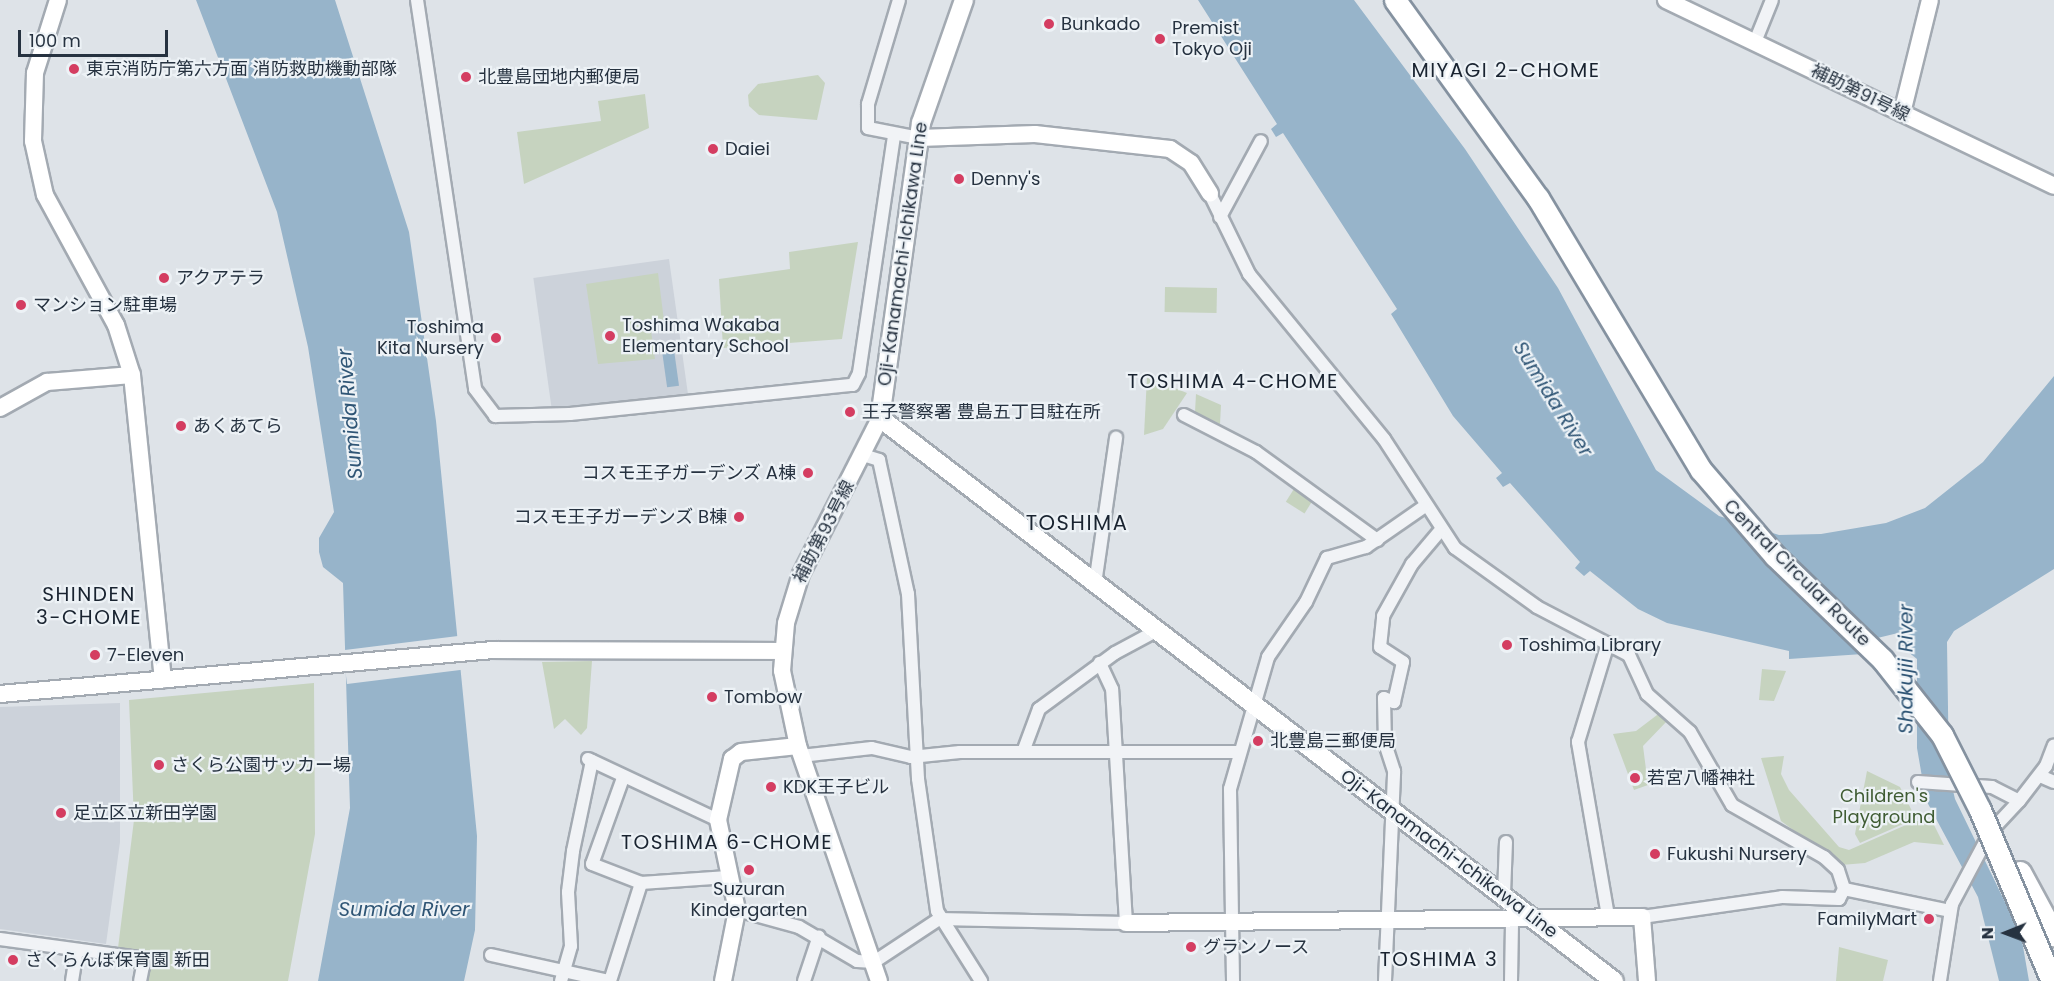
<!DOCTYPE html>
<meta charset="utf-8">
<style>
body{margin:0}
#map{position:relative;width:2054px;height:981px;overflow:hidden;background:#dee3e8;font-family:Poppins,"Noto Sans JP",sans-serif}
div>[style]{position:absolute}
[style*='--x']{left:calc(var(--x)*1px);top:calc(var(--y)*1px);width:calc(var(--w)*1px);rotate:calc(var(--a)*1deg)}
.built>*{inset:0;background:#ccd2da;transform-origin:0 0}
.green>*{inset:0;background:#c6d3bf;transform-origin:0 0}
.water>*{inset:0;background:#97b4ca;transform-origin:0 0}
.pier>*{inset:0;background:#dee3e8;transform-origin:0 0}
.roads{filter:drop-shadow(2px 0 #a3aab2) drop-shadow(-2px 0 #a3aab2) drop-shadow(0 2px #a3aab2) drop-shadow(0 -2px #a3aab2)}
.street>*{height:12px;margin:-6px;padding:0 6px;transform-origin:6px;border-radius:6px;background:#f1f3f6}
.secondary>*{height:16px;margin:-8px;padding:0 8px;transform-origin:8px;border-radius:8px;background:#fff}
.primary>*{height:18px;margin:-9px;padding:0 9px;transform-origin:9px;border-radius:9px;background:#fff}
.highway>*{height:21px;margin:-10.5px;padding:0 10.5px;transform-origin:10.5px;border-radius:10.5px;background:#fff}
.bridges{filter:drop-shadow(2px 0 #8592a0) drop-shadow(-2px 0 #8592a0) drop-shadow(0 2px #8592a0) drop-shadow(0 -2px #8592a0)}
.highway-bridge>*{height:21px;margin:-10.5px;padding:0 10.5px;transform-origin:10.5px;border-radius:10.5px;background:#fff}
.dots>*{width:16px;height:16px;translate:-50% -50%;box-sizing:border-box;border:3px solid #edf2f6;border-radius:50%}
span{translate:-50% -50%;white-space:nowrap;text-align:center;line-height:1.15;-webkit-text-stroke:4.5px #edf2f6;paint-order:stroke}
.poi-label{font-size:18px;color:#263240}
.left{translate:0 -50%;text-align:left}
.right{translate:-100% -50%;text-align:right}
.street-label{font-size:18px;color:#263240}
.park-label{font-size:18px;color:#3f5c33}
.neighbourhood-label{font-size:20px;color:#192330;letter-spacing:1.5px}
.water-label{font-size:20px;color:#2f5575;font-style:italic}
.quarter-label{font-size:21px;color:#192330;letter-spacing:1.5px}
.north{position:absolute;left:1976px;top:903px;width:60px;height:60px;-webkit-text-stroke:4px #edf2f6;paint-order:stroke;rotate:269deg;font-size:16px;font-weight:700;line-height:24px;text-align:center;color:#263240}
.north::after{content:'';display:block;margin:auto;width:21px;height:27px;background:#263240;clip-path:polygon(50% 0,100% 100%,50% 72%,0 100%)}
.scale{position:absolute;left:18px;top:30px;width:150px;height:27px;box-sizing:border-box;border:3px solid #263240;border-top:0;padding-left:8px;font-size:18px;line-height:21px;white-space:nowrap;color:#263240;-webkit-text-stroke:4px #edf2f6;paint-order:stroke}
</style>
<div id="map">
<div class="built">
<div style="left:669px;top:259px;width:136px;height:137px;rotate:82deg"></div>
<div style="clip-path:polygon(120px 703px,120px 842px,106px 944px,0 929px,0 707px)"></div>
</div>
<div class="green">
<div style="clip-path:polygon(818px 75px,825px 83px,817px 120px,759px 115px,749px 106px,748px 95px,758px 84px)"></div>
<div style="clip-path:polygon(645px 94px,649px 128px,524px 184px,517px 132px,601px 121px,598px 101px)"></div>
<div style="clip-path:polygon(858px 242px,842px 339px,723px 348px,719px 279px,790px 269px,789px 252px)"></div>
<div style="clip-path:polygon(658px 273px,664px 321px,650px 324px,655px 359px,598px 364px,586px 284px)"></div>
<div style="left:1165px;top:287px;width:52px;height:25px;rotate:1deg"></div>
<div style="clip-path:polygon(1147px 377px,1187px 393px,1163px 429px,1144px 435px)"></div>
<div style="clip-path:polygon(1196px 394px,1221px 405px,1220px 424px,1195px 412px)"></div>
<div style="left:1297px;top:484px;width:22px;height:21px;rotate:32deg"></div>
<div style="clip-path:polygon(592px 661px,587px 728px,581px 735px,565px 719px,554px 729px,542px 662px)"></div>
<div style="clip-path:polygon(1762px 669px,1786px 671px,1774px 701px,1759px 700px)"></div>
<div style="clip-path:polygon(314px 683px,315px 834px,288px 981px,147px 981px,152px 954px,118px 948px,134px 820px,129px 700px)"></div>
<div style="clip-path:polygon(1661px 712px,1668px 720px,1643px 746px,1648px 785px,1634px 790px,1613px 734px,1636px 731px)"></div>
<div style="clip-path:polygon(1784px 756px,1781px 774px,1789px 790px,1839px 847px,1849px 850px,1915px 821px,1932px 821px,1944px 845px,1914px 842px,1865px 863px,1841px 865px,1781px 821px,1761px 758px)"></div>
<div style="clip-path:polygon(1867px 771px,1900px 787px,1913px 813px,1910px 821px,1860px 843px,1855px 834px)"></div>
<div style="clip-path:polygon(1839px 947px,1888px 960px,1883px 981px,1836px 981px)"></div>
</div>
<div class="water">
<div style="clip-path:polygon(196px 0,335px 0,409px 232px,436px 421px,477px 836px,475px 930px,464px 981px,318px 981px,350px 808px,343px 583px,323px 567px,319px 552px,319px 538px,334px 512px,308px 347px,277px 212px)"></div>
<div style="clip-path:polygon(1198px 0,1354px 0,1465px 149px,1558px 288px,1656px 470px,1719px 516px,1779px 535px,1821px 534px,1886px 523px,1925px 508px,1983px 462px,2054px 376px,2054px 569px,1954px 631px,1947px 642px,1949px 774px,1955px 799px,2021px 935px,2029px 981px,1999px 981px,1978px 897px,1926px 800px,1917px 748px,1917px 659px,1902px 647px,1898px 633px,1861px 642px,1863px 654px,1789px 659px,1789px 651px,1667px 623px,1638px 609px,1590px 571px,1584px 576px,1575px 568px,1580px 562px,1510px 483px,1503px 487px,1496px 478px,1502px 473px,1453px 416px,1391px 314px,1397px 309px,1283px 133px,1276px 137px,1271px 129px,1277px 124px)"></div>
<div style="left:674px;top:350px;width:36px;height:12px;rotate:82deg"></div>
</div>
<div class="pier">
<div style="left:458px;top:636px;width:34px;height:116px;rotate:83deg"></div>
</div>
<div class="roads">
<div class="street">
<div style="--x:417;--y:0;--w:393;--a:81.5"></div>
<div style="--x:475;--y:389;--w:34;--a:53"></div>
<div style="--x:495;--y:416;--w:75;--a:-1.5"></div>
<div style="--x:570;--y:414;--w:284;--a:-5.9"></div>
<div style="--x:853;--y:385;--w:13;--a:-63"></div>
<div style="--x:859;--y:373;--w:240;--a:-81.6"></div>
<div style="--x:899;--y:0;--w:109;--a:106.6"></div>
<div style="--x:868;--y:104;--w:24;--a:90"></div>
<div style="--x:868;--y:128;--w:52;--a:11.1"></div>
<div style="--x:1755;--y:42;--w:45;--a:-68"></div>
<div style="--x:1210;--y:194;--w:89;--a:64"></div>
<div style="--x:1249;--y:274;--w:213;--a:50.7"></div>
<div style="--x:1384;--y:439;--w:130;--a:56.9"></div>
<div style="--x:1455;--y:548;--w:101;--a:35.7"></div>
<div style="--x:1537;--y:607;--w:104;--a:27.6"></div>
<div style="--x:1629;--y:655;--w:43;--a:65.2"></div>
<div style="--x:1647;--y:694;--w:57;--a:41.5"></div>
<div style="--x:1690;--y:732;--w:84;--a:60.1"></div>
<div style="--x:1732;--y:805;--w:106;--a:29.5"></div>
<div style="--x:1824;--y:857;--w:19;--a:43"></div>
<div style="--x:1838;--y:870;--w:20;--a:72"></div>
<div style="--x:1844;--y:889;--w:108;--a:11.7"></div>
<div style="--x:1220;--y:217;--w:86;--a:-61.7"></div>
<div style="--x:1184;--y:415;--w:81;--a:27.2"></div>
<div style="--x:1256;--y:452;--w:150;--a:36"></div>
<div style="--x:863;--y:455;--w:17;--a:17"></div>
<div style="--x:879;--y:460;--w:137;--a:77.8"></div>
<div style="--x:908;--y:594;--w:185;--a:86.9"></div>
<div style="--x:918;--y:779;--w:133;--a:81.8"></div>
<div style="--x:937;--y:911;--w:83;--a:57.8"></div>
<div style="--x:1095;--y:584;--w:148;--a:-81.8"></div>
<div style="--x:1023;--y:752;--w:46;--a:-69.6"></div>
<div style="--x:1039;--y:709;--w:94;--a:-36.4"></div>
<div style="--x:1115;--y:653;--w:47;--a:-28.2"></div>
<div style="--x:801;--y:756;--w:71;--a:-6.4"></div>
<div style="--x:872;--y:748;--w:40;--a:13"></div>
<div style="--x:911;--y:757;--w:49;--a:-5.8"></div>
<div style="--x:960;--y:752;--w:279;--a:0"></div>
<div style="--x:588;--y:759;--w:144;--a:25.1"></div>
<div style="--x:2040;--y:776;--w:15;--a:23"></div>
<div style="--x:623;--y:778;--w:91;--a:109.8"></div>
<div style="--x:592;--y:864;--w:53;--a:21.2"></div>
<div style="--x:641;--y:883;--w:87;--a:-3.9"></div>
<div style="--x:1918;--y:782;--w:74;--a:3.9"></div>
<div style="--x:1992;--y:787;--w:30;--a:27"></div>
<div style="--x:2019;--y:801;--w:41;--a:133"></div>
<div style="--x:1991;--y:831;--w:83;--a:118.1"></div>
<div style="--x:1952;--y:904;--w:78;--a:98.9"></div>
<div style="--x:2019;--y:801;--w:44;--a:-52.4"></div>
<div style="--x:2046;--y:766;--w:22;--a:-69"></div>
<div style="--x:1504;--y:894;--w:52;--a:-87.8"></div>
<div style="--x:737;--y:910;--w:64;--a:15.3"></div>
<div style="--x:799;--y:927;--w:67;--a:30.4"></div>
<div style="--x:857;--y:961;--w:17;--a:3"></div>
<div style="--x:874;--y:962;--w:78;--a:-33.5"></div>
<div style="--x:1608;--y:916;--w:177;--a:-99.8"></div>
<div style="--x:1578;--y:742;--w:103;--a:-73.1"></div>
<div style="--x:1642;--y:917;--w:141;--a:-8.1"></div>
<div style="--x:1782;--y:897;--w:57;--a:2"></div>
<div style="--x:1839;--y:899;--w:11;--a:-63"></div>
<div style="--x:939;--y:919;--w:187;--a:1.2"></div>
<div style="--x:1126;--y:923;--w:234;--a:-93.4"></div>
<div style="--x:1112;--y:689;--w:29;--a:-115"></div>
<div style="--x:0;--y:939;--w:135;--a:7.7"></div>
<div style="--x:134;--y:957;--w:13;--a:45"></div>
<div style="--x:143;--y:966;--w:15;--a:101"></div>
<div style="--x:491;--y:955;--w:120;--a:12.5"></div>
<div style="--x:72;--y:981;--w:31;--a:-81"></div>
<div style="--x:561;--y:981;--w:36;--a:-74"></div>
<div style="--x:571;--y:946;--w:54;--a:-93.2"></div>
<div style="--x:568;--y:892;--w:41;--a:-83"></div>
<div style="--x:573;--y:851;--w:92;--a:-78.1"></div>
<div style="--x:610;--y:981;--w:103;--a:-72.4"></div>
<div style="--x:804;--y:981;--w:47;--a:-71.6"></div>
<div style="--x:1233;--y:981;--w:192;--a:-90.9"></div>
<div style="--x:1230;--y:789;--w:137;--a:-73.9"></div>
<div style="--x:1268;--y:657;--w:67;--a:-55.4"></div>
<div style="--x:1306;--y:602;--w:49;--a:-64.5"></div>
<div style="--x:1327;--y:558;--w:41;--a:-15.8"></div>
<div style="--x:1366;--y:547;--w:72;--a:-34.8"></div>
<div style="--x:1385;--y:981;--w:210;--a:-87.5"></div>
<div style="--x:1394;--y:771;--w:29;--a:-108"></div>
<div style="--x:1385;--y:743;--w:45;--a:-91.3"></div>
<div style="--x:1384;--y:698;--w:11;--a:22"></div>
<div style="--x:1394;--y:702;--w:41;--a:-77.3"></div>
<div style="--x:1403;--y:662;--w:27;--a:-147"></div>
<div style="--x:1380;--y:647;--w:31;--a:-84"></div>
<div style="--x:1383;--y:616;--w:60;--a:-60.9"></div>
<div style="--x:1412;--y:564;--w:42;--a:-49.8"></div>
<div style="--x:1511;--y:981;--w:60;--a:-89"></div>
</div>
<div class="secondary">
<div style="--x:58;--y:0;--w:77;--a:107.5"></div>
<div style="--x:35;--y:73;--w:68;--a:91.7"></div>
<div style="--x:33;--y:141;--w:55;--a:77.5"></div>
<div style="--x:45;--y:195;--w:148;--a:61.4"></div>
<div style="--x:116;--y:325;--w:52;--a:72.3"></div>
<div style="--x:132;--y:375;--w:306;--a:84.2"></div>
<div style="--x:1666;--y:0;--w:430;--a:25.6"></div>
<div style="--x:1902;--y:113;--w:116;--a:-76.1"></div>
<div style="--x:919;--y:138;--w:116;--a:-2"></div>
<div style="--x:1035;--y:134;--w:136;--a:6.3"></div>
<div style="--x:1170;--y:149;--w:25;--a:34"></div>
<div style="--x:1191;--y:163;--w:36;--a:58"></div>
<div style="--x:0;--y:408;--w:54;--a:-29"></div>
<div style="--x:47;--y:382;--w:85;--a:-4.7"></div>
<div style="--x:0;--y:694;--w:497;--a:-5.1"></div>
<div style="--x:495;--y:650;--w:288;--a:0.2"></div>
<div style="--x:1126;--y:923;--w:516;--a:-0.67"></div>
<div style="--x:1642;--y:917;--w:64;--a:85.5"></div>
<div style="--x:723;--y:981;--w:72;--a:-78.8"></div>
<div style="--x:737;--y:910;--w:92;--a:-101.9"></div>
<div style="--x:718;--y:820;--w:63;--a:-77.1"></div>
<div style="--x:732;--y:759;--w:11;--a:-38"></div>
<div style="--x:741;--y:752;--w:57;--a:-6"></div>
<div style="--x:879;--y:981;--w:249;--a:-109"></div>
<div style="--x:798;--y:746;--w:77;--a:-102"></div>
<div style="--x:782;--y:671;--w:48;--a:-85.2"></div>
<div style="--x:786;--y:623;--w:51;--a:-73"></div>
<div style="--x:801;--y:574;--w:175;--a:-63.1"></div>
</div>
<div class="primary">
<div style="--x:964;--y:0;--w:130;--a:109.3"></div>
<div style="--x:921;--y:123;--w:298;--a:97.9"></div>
<div style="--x:880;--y:418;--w:925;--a:37.49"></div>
</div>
<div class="highway">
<div style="--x:2020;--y:872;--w:72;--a:61.6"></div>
</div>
</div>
<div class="bridges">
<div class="highway-bridge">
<div style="--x:1395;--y:0;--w:244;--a:54.2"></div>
<div style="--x:1538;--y:198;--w:317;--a:59.1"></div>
<div style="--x:1701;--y:470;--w:113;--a:49.3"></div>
<div style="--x:1775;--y:556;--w:149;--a:43.9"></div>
<div style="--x:1882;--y:659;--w:97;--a:51.7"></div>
<div style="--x:1942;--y:735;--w:84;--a:63.1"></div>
<div style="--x:1980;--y:810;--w:186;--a:67.2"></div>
</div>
</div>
<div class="dots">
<div style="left:1049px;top:24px;background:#d43d61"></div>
<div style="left:1160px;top:39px;background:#d43d61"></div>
<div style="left:74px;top:69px;background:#d43d61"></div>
<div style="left:466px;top:77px;background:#d43d61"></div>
<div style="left:713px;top:149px;background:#d43d61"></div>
<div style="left:959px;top:179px;background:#d43d61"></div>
<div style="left:164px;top:278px;background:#d43d61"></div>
<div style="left:21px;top:305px;background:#d43d61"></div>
<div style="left:610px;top:336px;background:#d43d61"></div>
<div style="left:496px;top:338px;background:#d43d61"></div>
<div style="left:850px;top:412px;background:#d43d61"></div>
<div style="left:181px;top:426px;background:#d43d61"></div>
<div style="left:808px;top:473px;background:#d43d61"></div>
<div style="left:739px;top:517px;background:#d43d61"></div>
<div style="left:1507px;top:645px;background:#d43d61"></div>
<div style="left:95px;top:655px;background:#d43d61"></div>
<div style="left:712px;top:697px;background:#d43d61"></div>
<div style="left:1258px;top:741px;background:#d43d61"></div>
<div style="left:159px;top:765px;background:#d43d61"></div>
<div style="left:1635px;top:778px;background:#d43d61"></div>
<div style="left:771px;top:787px;background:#d43d61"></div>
<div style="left:61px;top:813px;background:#d43d61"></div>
<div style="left:1655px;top:854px;background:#d43d61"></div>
<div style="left:749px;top:870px;background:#d43d61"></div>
<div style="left:1929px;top:919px;background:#d43d61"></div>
<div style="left:1191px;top:947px;background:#d43d61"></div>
<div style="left:13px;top:960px;background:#d43d61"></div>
</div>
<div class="poi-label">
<span class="left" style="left:1061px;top:24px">Bunkado</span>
<span class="left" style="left:1172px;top:39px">Premist<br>Tokyo Oji</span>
<span class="left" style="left:86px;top:69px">東京消防庁第六方面 消防救助機動部隊</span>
<span class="left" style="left:478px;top:77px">北豊島団地内郵便局</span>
<span class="left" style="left:725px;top:149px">Daiei</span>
<span class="left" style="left:971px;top:179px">Denny's</span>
<span class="left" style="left:176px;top:278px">アクアテラ</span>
<span class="left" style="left:33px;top:305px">マンション駐車場</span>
<span class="left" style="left:622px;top:336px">Toshima Wakaba<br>Elementary School</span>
<span class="right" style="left:484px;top:338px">Toshima<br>Kita Nursery</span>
<span class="left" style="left:862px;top:412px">王子警察署 豊島五丁目駐在所</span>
<span class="left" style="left:193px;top:426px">あくあてら</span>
<span class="right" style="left:796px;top:473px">コスモ王子ガーデンズ A棟</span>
<span class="right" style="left:727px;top:517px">コスモ王子ガーデンズ B棟</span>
<span class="left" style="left:1519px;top:645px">Toshima Library</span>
<span class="left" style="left:107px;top:655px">7-Eleven</span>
<span class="left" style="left:724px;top:697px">Tombow</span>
<span class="left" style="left:1270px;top:741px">北豊島三郵便局</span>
<span class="left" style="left:171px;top:765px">さくら公園サッカー場</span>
<span class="left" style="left:1647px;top:778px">若宮八幡神社</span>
<span class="left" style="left:783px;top:787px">KDK王子ビル</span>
<span class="left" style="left:73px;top:813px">足立区立新田学園</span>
<span class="left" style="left:1667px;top:854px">Fukushi Nursery</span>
<span style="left:749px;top:900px">Suzuran<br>Kindergarten</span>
<span class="right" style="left:1917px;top:919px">FamilyMart</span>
<span class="left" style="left:1203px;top:947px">グランノース</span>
<span class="left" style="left:25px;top:960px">さくらんぼ保育園 新田</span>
</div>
<div class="street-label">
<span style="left:1860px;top:93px;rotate:26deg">補助第91号線</span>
<span style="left:903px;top:254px;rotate:-82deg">Oji-Kanamachi-Ichikawa Line</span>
<span style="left:824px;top:532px;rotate:-63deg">補助第93号線</span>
<span style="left:1797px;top:573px;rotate:45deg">Central Circular Route</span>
<span style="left:1449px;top:854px;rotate:37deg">Oji-Kanamachi-Ichikawa Line</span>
</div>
<div class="park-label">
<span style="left:1884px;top:807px">Children's<br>Playground</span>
</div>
<div class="neighbourhood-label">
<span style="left:1506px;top:70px">MIYAGI 2-CHOME</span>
<span style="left:1233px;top:381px">TOSHIMA 4-CHOME</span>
<span style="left:89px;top:606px">SHINDEN<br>3-CHOME</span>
<span style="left:727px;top:842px">TOSHIMA 6-CHOME</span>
<span style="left:1439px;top:959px">TOSHIMA 3</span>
</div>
<div class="water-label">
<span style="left:1553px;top:399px;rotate:58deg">Sumida River</span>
<span style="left:350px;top:414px;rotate:-95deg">Sumida River</span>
<span style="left:1906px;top:669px;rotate:-90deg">Shakujii River</span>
<span style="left:404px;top:909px">Sumida River</span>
</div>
<div class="quarter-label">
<span style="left:1077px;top:523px">TOSHIMA</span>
</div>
<div class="north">N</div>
<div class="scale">100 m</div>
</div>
